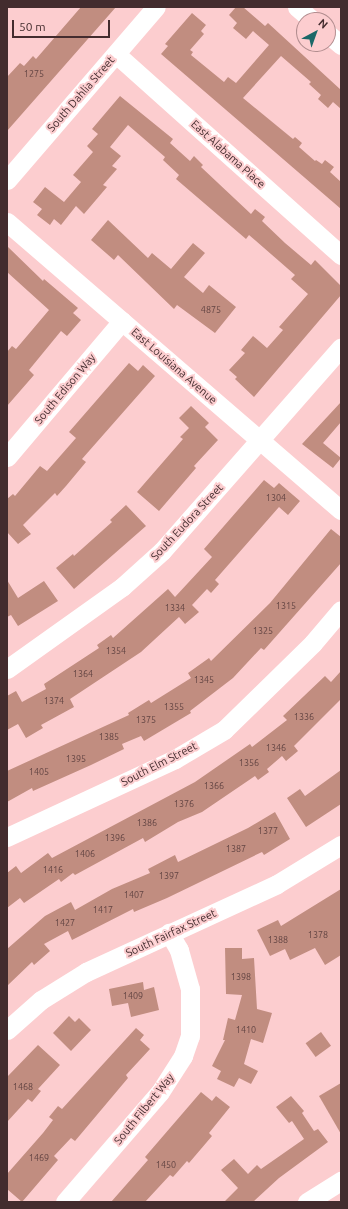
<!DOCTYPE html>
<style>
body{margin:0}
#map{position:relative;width:348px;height:1209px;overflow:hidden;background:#fccdcf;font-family:Ubuntu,sans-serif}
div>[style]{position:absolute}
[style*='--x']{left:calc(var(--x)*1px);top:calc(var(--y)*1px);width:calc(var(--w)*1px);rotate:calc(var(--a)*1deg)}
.building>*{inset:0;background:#c18d80;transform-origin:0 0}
.minor>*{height:19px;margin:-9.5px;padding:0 9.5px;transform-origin:9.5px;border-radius:9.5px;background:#fff}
span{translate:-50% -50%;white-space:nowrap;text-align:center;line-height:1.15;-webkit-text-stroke:4px #fccdcf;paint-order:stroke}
.number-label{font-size:9px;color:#624442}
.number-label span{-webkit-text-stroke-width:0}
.street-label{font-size:11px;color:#432c2e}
.frame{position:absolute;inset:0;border:8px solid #432c2e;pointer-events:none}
.north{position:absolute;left:296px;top:12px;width:40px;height:40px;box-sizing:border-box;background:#fccdcf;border:1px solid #b28d8f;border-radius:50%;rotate:41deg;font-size:11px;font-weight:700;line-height:16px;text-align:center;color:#432c2e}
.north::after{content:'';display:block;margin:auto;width:14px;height:18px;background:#1b6868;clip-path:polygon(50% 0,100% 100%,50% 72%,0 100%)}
.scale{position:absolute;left:12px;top:20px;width:98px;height:18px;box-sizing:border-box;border:2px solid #432c2e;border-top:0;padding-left:5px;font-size:12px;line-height:14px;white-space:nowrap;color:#432c2e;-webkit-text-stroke:3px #fccdcf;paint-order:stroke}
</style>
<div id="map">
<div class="building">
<div style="clip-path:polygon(81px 7px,116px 7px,7px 131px,7px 77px,20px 63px,24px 66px,33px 56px,36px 59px)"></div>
<div style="clip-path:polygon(236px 7px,243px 7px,265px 26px,268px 23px,341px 90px,341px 109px,333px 102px,328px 108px,318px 99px,321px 95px,309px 84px,311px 82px,281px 56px,243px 98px,293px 139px,295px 137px,302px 143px,299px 147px,315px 161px,316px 160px,322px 164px,325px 160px,334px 167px,330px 172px,341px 182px,341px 209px,161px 54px,168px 46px,165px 44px,192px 13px,206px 25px,201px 31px,204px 34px,190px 50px,193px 52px,191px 55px,224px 82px,228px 77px,236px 83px,269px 45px,253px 31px,246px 39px,233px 28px,237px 23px,229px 15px)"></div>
<div style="clip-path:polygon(120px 96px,173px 139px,170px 143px,190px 161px,194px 156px,203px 165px,201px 167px,251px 214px,255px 209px,265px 217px,262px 221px,285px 243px,311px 265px,315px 260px,341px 286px,341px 295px,254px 397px,235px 379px,237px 377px,229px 370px,245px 353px,241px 350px,253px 336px,267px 348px,283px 330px,279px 327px,308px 294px,291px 279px,295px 275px,279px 261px,249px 235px,246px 239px,176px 179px,179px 175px,163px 160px,165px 157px,128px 125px,110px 147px,121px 156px,112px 166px,117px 169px,103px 185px,107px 187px,84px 214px,76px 206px,61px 225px,54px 219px,50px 225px,37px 215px,42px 209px,33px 202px,45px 187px,64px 202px,81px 182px,73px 175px,93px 152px,87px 146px,98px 134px,92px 129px)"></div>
<div style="clip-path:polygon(108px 220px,148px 258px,152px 253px,171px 269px,193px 243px,205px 253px,184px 277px,203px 293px,209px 285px,236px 307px,215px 333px,177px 305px,174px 309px,118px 255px,114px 260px,91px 240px)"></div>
<div style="clip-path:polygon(7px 246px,43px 281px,44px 279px,78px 308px,73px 313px,81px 320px,67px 336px,61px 331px,29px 370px,34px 375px,7px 406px,7px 352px,12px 346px,16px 349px,49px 310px,7px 272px)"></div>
<div style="clip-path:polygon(129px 363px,138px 371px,143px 365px,155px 376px,82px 459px,86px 462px,66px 486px,57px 496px,55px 493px,23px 525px,31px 534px,18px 544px,7px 532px,7px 499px,13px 494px,15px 496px,40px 466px,47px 471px,76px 438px,69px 432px)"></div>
<div style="clip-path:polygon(341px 402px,341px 422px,323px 443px,341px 458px,333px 468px,302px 444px)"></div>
<div style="clip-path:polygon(191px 406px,209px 423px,205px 427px,218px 440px,194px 466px,196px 468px,159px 511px,137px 492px,183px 439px,180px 437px,189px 428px,179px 418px)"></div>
<div style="clip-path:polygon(264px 480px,274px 488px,279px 483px,300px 501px,288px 515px,279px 507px,215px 580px,219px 584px,211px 593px,207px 589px,192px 605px,199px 612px,185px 624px,179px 617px,141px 652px,70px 699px,74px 707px,41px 725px,43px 728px,26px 738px,18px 724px,7px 730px,7px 696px,16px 691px,22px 702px,46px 689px,44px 684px,99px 648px,97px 645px,111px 635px,113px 638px,168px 589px,175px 597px,212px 557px,204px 549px)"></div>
<div style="clip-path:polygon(126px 505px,146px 526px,74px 589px,56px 568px,73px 554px,74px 556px,112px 522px,110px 520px)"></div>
<div style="clip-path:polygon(331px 529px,341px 537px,341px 563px,264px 650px,261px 648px,233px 678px,190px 711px,191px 713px,144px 741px,141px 736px,122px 744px,124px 749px,91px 765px,33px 791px,32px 788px,7px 802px,7px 771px,129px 715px,128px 713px,149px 700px,151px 703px,191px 678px,188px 673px,209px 658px,211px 661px,270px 603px)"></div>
<div style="clip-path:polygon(7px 580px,18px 598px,44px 581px,58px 601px,18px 626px,11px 615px,7px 617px)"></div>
<div style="clip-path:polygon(341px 671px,341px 699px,294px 746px,298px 751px,286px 761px,282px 756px,267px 769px,269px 772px,258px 780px,255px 776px,202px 812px,178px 822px,145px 842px,143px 838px,75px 875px,73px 873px,61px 882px,59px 879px,24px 903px,20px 898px,7px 908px,7px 873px,16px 866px,21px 873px,48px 853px,52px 858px,195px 782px,250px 744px,252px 747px,287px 720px,283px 716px,325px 676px,331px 682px)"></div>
<div style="clip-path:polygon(341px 770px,341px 804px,306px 827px,287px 798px,300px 789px,305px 796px)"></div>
<div style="clip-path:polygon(275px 812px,290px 839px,264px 855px,262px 852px,167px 898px,134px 912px,133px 909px,72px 940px,68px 931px,44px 944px,50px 951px,34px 965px,32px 962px,7px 986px,7px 949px,45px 916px,71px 902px,75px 910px,112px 889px,150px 873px,148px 869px,175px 855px,178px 862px,248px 828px)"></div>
<div style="clip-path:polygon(341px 889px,341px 955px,325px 965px,315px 948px,290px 960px,285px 949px,270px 956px,257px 930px,278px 920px,281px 926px)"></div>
<div style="clip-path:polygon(225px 948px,242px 948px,242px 959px,254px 958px,257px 1009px,272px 1013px,263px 1043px,251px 1039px,244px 1064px,258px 1071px,251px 1084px,239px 1078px,234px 1087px,217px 1079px,221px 1071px,212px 1066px,225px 1040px,223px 1040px,228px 1018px,235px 1020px,242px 995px,226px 994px)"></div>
<div style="clip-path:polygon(143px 982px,144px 990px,154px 987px,159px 1010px,131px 1017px,128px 1003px,112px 1006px,109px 989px)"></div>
<div style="clip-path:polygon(69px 1016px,75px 1022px,79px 1018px,91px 1030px,71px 1051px,53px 1033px)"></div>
<div style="clip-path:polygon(136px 1028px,144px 1035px,140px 1040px,150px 1049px,126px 1075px,128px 1078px,75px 1141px,71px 1138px,54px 1156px,58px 1160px,22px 1202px,7px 1189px,7px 1174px,43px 1133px,53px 1120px,49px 1117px,58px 1106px,62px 1109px)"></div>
<div style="left:321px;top:1032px;width:17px;height:19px;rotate:54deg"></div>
<div style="clip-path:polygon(38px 1045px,60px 1065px,38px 1089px,41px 1091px,32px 1102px,28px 1099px,7px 1122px,7px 1077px)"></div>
<div style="clip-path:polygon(341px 1083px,341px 1134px,319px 1096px)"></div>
<div style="clip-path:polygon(201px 1092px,212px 1101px,216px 1096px,230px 1107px,209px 1133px,212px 1136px,189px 1163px,187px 1161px,173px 1177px,170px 1175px,145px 1202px,111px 1202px,148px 1160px,145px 1157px)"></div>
<div style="clip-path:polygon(291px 1096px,304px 1111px,302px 1113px,314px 1131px,318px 1129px,328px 1142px,279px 1178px,253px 1202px,224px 1202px,238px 1188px,221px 1170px,234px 1159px,248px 1174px,257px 1165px,261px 1169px,304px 1139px,292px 1121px,289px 1123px,276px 1107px)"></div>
</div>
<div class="minor">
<div style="--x:297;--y:7;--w:20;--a:41"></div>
<div style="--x:328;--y:34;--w:17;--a:40"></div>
<div style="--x:116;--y:54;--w:302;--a:41.8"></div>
<div style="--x:7;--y:180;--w:228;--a:-49.3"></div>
<div style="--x:7;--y:222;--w:441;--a:40.8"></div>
<div style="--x:7;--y:457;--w:178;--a:-49.8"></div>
<div style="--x:7;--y:669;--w:141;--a:-35.5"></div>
<div style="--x:122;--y:587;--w:54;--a:-42"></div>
<div style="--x:162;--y:551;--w:271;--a:-48.7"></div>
<div style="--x:7;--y:837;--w:185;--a:-24.9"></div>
<div style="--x:175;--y:759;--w:57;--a:-30.6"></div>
<div style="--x:224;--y:730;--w:124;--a:-44.3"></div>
<div style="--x:313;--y:643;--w:43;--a:-49.7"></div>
<div style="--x:7;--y:1030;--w:45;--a:-41.4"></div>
<div style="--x:41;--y:1000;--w:53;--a:-31.9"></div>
<div style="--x:86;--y:972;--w:210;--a:-24.7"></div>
<div style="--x:277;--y:884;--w:75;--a:-31.4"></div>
<div style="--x:65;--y:1202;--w:145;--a:-49.2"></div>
<div style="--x:160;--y:1092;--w:43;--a:-57.4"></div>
<div style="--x:183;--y:1056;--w:21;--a:-71"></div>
<div style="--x:190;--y:1036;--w:47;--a:-90"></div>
<div style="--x:190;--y:989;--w:41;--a:-105.8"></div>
<div style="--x:179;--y:950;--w:20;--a:-120"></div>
<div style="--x:307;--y:1202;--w:40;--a:-32"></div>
</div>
<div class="number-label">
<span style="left:34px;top:74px">1275</span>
<span style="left:211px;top:310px">4875</span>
<span style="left:276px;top:498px">1304</span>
<span style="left:286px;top:606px">1315</span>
<span style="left:175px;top:608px">1334</span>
<span style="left:263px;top:631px">1325</span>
<span style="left:116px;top:651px">1354</span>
<span style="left:83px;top:674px">1364</span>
<span style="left:204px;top:680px">1345</span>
<span style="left:54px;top:701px">1374</span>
<span style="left:174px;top:707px">1355</span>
<span style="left:304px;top:717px">1336</span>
<span style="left:146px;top:720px">1375</span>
<span style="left:109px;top:737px">1385</span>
<span style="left:276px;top:748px">1346</span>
<span style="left:76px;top:759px">1395</span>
<span style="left:249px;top:763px">1356</span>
<span style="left:39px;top:772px">1405</span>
<span style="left:214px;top:786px">1366</span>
<span style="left:184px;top:804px">1376</span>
<span style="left:147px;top:823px">1386</span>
<span style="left:268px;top:831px">1377</span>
<span style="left:115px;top:838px">1396</span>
<span style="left:236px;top:849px">1387</span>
<span style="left:85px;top:854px">1406</span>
<span style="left:53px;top:870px">1416</span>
<span style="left:169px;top:876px">1397</span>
<span style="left:134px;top:895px">1407</span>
<span style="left:103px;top:910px">1417</span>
<span style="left:65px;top:923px">1427</span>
<span style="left:318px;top:935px">1378</span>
<span style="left:278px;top:940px">1388</span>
<span style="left:241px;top:977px">1398</span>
<span style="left:133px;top:996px">1409</span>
<span style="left:246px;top:1030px">1410</span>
<span style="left:23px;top:1087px">1468</span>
<span style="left:39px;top:1158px">1469</span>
<span style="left:166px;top:1165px">1450</span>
</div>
<div class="street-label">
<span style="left:81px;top:94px;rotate:-49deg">South Dahlia Street</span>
<span style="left:228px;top:154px;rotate:42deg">East Alabama Place</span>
<span style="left:174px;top:366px;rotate:41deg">East Louisiana Avenue</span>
<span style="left:65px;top:389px;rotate:-50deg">South Edison Way</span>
<span style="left:187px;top:522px;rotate:-47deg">South Eudora Street</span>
<span style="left:159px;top:764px;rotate:-27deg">South Elm Street</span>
<span style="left:171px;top:933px;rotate:-25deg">South Fairfax Street</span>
<span style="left:144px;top:1109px;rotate:-51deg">South Filbert Way</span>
</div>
<div class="frame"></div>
<div class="north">N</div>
<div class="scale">50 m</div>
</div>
